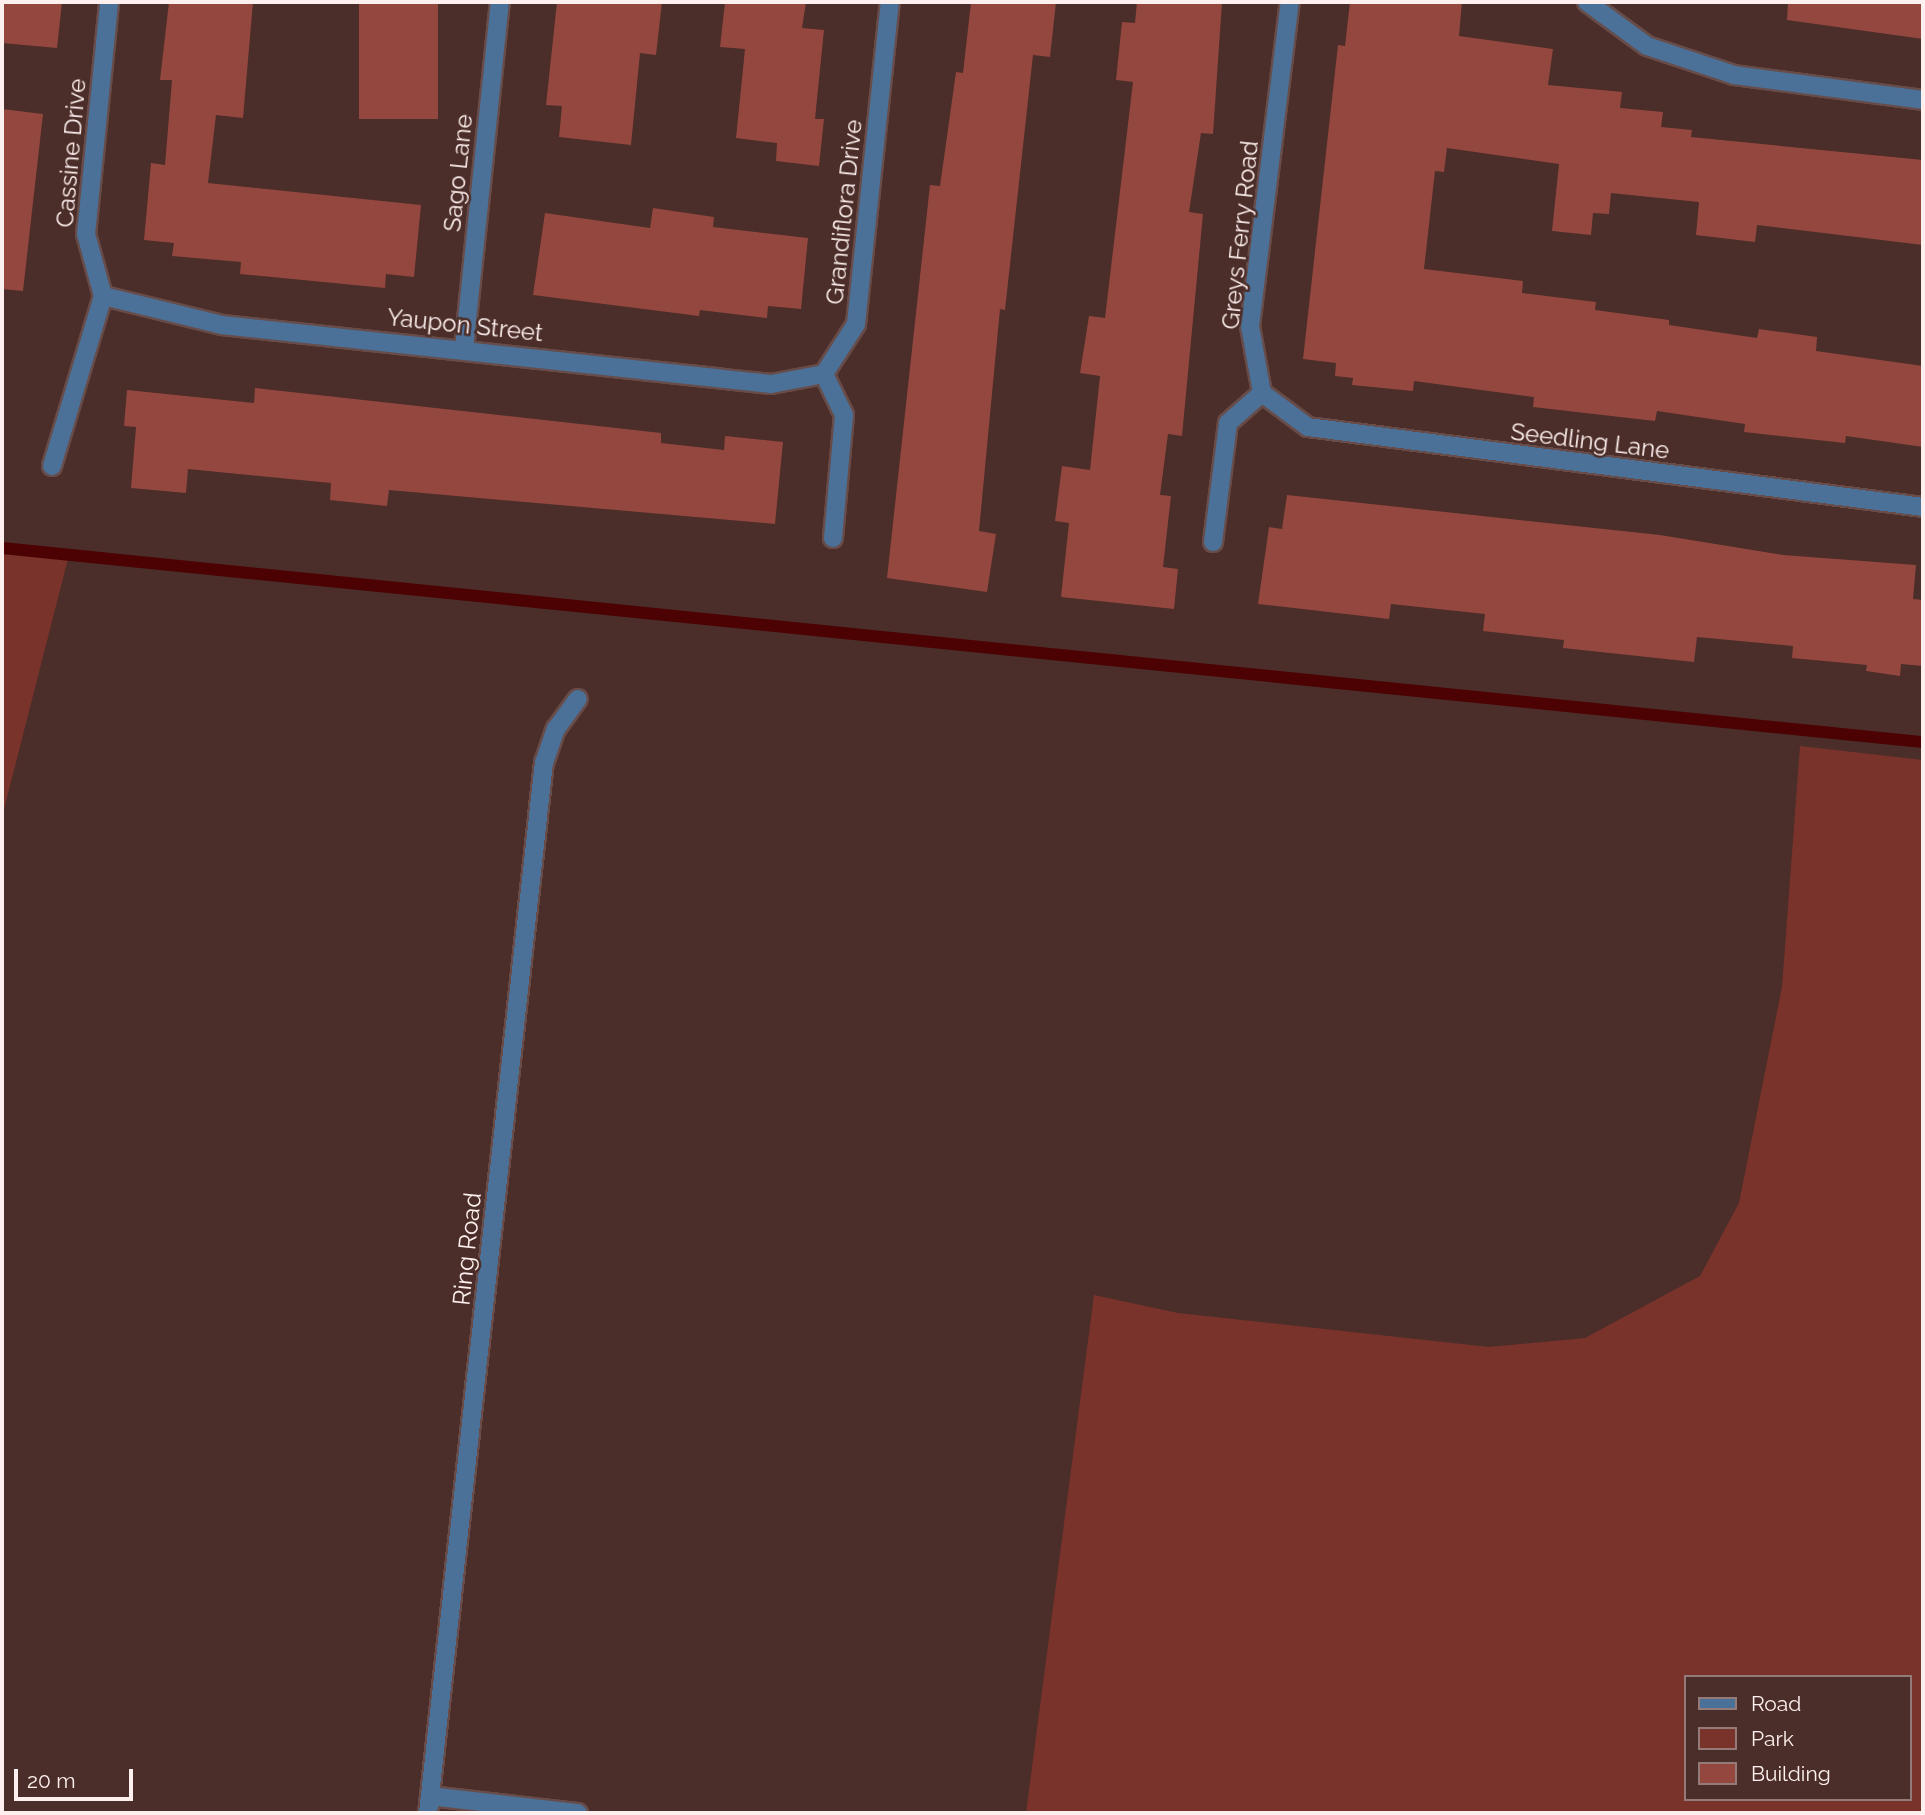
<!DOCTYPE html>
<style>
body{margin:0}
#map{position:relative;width:1925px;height:1815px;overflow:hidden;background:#4b2d29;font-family:Raleway,sans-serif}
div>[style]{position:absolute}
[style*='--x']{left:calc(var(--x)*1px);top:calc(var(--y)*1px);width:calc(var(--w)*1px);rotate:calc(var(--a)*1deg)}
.green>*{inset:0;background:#79332b}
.stream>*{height:12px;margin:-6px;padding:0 6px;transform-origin:6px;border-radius:6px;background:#4c0202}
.building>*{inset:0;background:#94473e;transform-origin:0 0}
.roads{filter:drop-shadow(2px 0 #674c49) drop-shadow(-2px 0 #674c49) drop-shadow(0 2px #674c49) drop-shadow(0 -2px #674c49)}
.minor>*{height:18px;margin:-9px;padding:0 9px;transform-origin:9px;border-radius:9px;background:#4b7198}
span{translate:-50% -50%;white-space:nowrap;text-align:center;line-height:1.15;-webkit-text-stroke:5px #4b2d29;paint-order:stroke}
.street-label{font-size:24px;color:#fdf0ee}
.frame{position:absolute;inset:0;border:4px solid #fdf0ee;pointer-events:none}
.legend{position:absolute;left:1684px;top:1675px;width:228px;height:126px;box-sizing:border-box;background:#4b2d29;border:2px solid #927b78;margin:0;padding:9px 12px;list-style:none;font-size:21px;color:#fdf0ee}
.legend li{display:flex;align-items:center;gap:14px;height:35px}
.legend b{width:35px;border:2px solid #927b78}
.scale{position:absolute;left:14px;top:1769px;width:119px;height:32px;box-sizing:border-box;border:4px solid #fdf0ee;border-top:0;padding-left:9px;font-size:21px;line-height:24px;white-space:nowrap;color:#fdf0ee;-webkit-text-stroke:5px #4b2d29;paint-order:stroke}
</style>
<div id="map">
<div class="green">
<div style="clip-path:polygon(2px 543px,70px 551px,2px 817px)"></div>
<div style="clip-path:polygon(evenodd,1800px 746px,1923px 760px,1923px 1813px,1026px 1813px,1094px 1295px,1178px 1313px,1489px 1347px,1585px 1338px,1700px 1276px,1739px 1203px,1782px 987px,1800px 746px,1685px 1677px,1909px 1677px,1909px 1799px,1685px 1799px,1685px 1677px)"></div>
</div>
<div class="stream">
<div style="--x:2;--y:548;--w:1931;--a:5.77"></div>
</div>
<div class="building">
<div style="clip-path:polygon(2px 2px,62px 2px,57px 48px,2px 43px)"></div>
<div style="clip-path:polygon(169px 2px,253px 2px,243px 118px,216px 115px,208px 183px,421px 205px,414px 277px,386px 274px,385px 288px,240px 274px,241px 262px,172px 256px,174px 243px,144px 240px,151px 163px,165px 165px,172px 80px,160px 80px)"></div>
<div style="left:359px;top:2px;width:79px;height:117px"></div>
<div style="clip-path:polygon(557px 2px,662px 2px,656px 55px,640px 53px,631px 145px,559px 137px,562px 106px,546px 105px)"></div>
<div style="clip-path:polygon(725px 2px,806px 2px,802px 28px,824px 30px,815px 119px,824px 119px,819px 166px,776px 161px,777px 143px,736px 138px,745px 49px,720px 47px)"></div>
<div style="clip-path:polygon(971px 2px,1056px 2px,1050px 57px,1033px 55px,1005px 310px,1000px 309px,979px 531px,996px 534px,987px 592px,887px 578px,930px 185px,940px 186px,956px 72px,963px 73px)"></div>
<div style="clip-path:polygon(1137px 2px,1222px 2px,1213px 134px,1201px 133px,1189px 212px,1203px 214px,1182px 436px,1168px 434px,1160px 495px,1171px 496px,1163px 567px,1178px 569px,1174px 609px,1061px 597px,1069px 523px,1055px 521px,1062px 466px,1090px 470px,1100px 376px,1080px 373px,1089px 316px,1105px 318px,1133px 82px,1116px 80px,1122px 22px,1135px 23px)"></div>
<div style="clip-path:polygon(1350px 2px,1462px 2px,1459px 36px,1553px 49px,1548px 85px,1622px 92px,1620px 108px,1663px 112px,1661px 127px,1692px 130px,1691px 137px,1923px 160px,1923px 245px,1757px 225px,1755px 242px,1696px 235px,1699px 202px,1611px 193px,1609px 214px,1593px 213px,1591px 235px,1552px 231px,1559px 164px,1447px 148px,1444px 172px,1435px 171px,1424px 269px,1523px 281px,1522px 293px,1596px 302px,1595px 310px,1669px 320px,1669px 325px,1757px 338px,1759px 329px,1817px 337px,1816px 351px,1923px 366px,1923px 447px,1846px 436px,1845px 443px,1744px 432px,1745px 424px,1657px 411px,1655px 421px,1533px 407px,1534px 397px,1414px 381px,1413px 391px,1352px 385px,1353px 378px,1335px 376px,1336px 363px,1303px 359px,1338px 45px,1345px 46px)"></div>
<div style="clip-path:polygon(1788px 2px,1923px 2px,1923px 39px,1787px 20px)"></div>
<div style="clip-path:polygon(2px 109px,43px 114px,23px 291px,2px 289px)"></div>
<div style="clip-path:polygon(653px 208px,714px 217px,713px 227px,808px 238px,801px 309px,768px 306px,767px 318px,700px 310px,699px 316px,533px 295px,545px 213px,650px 228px)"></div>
<div style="clip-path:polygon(255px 388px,661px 433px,661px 443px,724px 450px,725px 436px,783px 442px,775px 524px,389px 490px,387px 506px,330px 500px,331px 483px,188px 469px,186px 493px,131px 488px,136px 427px,124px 426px,127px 390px,254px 403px)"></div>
<div style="clip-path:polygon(1287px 495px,1660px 535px,1783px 555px,1916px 565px,1913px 599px,1923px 600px,1923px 666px,1901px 664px,1900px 676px,1866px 671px,1867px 665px,1792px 658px,1793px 646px,1697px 637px,1694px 662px,1563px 648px,1564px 640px,1483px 631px,1485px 614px,1391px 604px,1389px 619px,1258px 604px,1269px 527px,1282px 529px)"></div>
</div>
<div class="roads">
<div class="minor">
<div style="--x:1587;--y:2;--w:74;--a:36.3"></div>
<div style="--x:1647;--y:46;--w:92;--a:18.4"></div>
<div style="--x:1734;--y:75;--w:191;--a:7.5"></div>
<div style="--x:103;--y:296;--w:122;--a:13.7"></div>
<div style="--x:222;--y:325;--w:552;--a:6.13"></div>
<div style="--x:771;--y:384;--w:54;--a:-10.7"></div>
<div style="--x:464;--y:349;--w:349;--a:-84.1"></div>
<div style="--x:1262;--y:393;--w:57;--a:36.5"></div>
<div style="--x:1308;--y:427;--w:620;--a:7.41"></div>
<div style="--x:1262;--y:393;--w:68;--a:-100.2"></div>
<div style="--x:1250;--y:326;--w:326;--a:-83"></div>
<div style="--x:52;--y:466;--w:177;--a:-73.3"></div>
<div style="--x:103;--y:296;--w:64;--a:-105.3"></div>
<div style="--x:86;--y:234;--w:233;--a:-84.3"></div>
<div style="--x:833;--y:538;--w:123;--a:-84.9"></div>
<div style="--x:844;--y:415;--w:46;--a:-116"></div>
<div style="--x:824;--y:374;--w:59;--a:-57.4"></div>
<div style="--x:856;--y:324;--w:324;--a:-84"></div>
<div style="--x:1213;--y:542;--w:120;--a:-82.8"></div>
<div style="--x:1228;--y:423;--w:45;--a:-41.4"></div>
<div style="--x:430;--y:1796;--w:149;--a:6.6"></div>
<div style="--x:428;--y:1813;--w:1056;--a:-83.7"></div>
<div style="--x:544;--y:763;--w:36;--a:-71"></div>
<div style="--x:556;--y:729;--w:37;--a:-54"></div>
</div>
</div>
<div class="street-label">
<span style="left:71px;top:153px;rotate:-85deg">Cassine Drive</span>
<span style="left:458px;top:173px;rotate:-84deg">Sago Lane</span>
<span style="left:844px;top:212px;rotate:-84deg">Grandiflora Drive</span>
<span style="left:1240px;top:235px;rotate:-84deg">Greys Ferry Road</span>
<span style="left:465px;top:325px;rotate:6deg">Yaupon Street</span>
<span style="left:1590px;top:441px;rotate:7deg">Seedling Lane</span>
<span style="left:467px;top:1249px;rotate:-84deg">Ring Road</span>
</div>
<div class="frame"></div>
<ul class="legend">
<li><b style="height:9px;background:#4b7198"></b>Road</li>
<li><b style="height:19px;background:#79332b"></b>Park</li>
<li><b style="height:19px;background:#94473e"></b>Building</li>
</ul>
<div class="scale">20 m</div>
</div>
